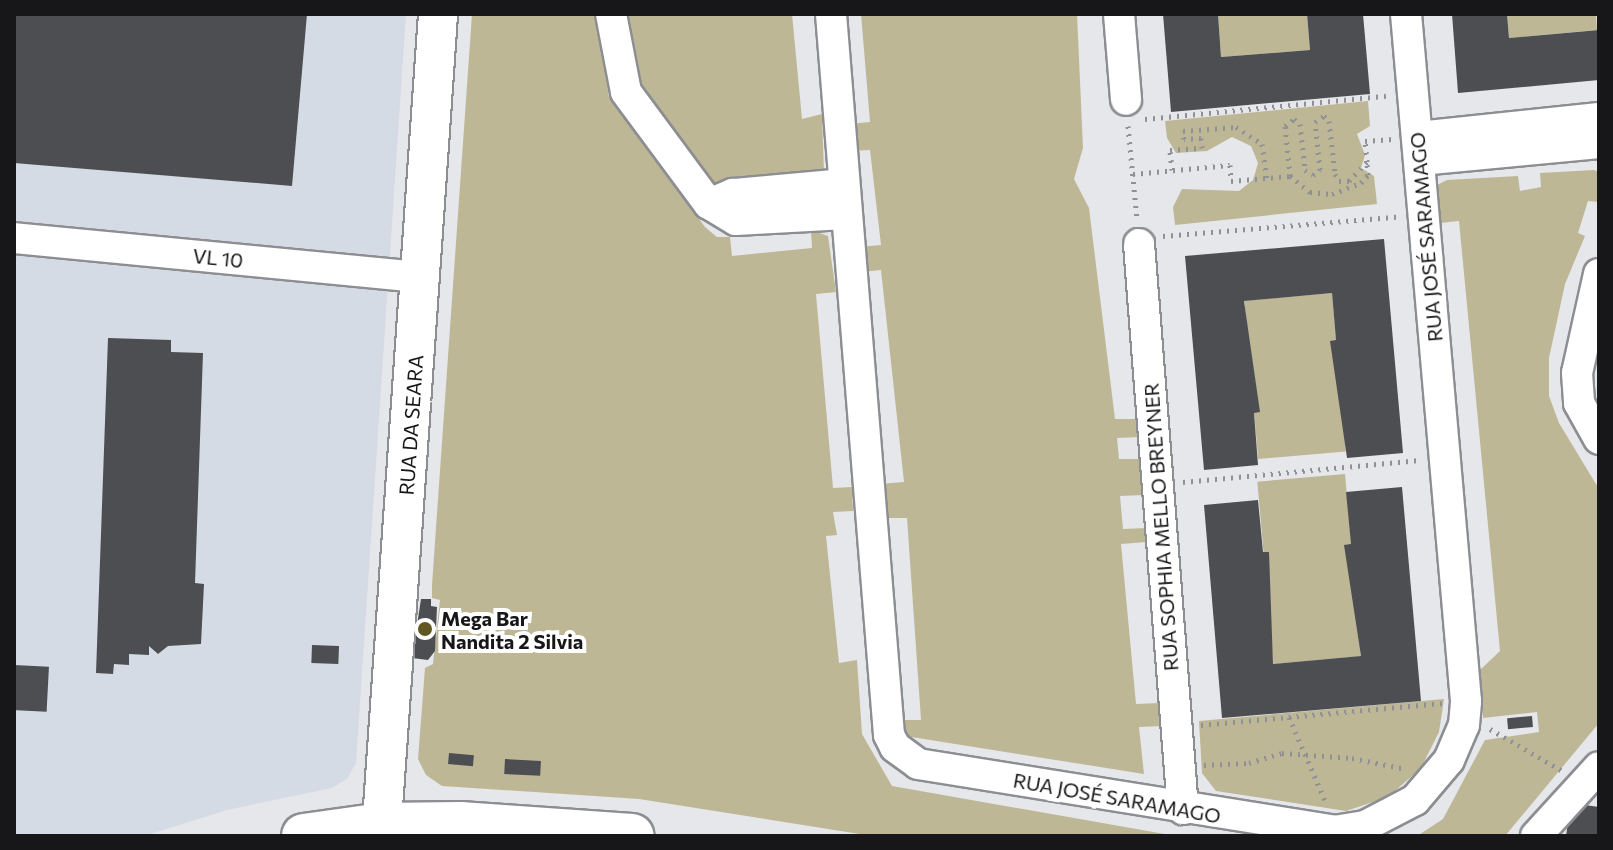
<!DOCTYPE html>
<meta charset="utf-8">
<style>
body{margin:0}
#map{position:relative;width:1613px;height:850px;overflow:hidden;background:#e5e7eb;font-family:Commissioner,sans-serif}
div>[style]{position:absolute}
[style*='--x']{left:calc(var(--x)*1px);top:calc(var(--y)*1px);width:calc(var(--w)*1px);rotate:calc(var(--a)*1deg)}
.built>*{inset:0;background:#d5dbe5}
.green>*{inset:0;background:#beb796;transform-origin:0 0}
.building>*{inset:0;background:#4c4e51;transform-origin:0 0}
.path>*{height:5px;margin-top:-2.5px;transform-origin:0;background:repeating-linear-gradient(90deg,#909194 0 2px,transparent 0 8px)}
.roads{filter:drop-shadow(2px 0 #8c8e92) drop-shadow(-2px 0 #8c8e92) drop-shadow(0 2px #8c8e92) drop-shadow(0 -2px #8c8e92)}
.minor>*{height:30px;margin:-15px;padding:0 15px;transform-origin:15px;border-radius:15px;background:#fff}
.tertiary>*{height:38px;margin:-19px;padding:0 19px;transform-origin:19px;border-radius:19px;background:#fff}
.primary>*{height:44px;margin:-22px;padding:0 22px;transform-origin:22px;border-radius:22px;background:#fff}
.dots>*{width:22px;height:22px;translate:-50% -50%;box-sizing:border-box;border:4px solid #fff;border-radius:50%}
span{translate:-50% -50%;white-space:nowrap;text-align:center;line-height:1.15;-webkit-text-stroke:8px #fff;paint-order:stroke}
.street-label{font-size:20px;color:#171719}
.poi-label{font-size:20px;color:#171719;font-weight:700}
.left{translate:0 -50%;text-align:left}
.frame{position:absolute;inset:0;border:16px solid #171719;pointer-events:none}
</style>
<div id="map">
<div class="built">
<div style="clip-path:polygon(14px 14px,406px 14px,356px 763px,347px 779px,332px 788px,227px 810px,144px 836px,14px 836px)"></div>
</div>
<div class="green">
<div style="clip-path:polygon(472px 14px,596px 14px,609px 97px,705px 227px,717px 237px,730px 237px,732px 256px,812px 248px,811px 230px,828px 236px,836px 292px,816px 294px,833px 488px,852px 487px,853px 511px,833px 512px,837px 535px,826px 536px,839px 663px,857px 660px,862px 734px,892px 786px,1176px 836px,872px 836px,639px 799px,442px 786px,426px 775px,418px 759px,425px 668px,433px 664px,440px 600px,432px 598px,432px 585px)"></div>
<div style="clip-path:polygon(619px 14px,792px 14px,802px 119px,822px 114px,824px 173px,809px 178px,706px 184px,632px 86px)"></div>
<div style="clip-path:polygon(861px 14px,1077px 14px,1083px 148px,1074px 179px,1089px 208px,1115px 419px,1138px 419px,1140px 437px,1117px 438px,1119px 459px,1140px 459px,1144px 495px,1120px 496px,1123px 529px,1146px 528px,1146px 542px,1121px 544px,1136px 704px,1160px 703px,1162px 726px,1139px 727px,1144px 774px,905px 736px,900px 729px,902px 720px,921px 720px,907px 518px,884px 518px,879px 484px,904px 482px,881px 270px,861px 272px,858px 247px,881px 245px,870px 150px,850px 151px,848px 124px,870px 122px)"></div>
<div style="clip-path:polygon(1218px 14px,1307px 14px,1310px 50px,1221px 57px)"></div>
<div style="clip-path:polygon(1507px 14px,1596px 14px,1597px 30px,1509px 38px)"></div>
<div style="clip-path:polygon(1368px 101px,1370px 126px,1357px 134px,1365px 155px,1361px 168px,1374px 176px,1377px 204px,1175px 225px,1173px 207px,1182px 189px,1239px 191px,1253px 180px,1258px 163px,1251px 146px,1232px 137px,1207px 151px,1176px 153px,1167px 138px,1165px 121px)"></div>
<div style="clip-path:polygon(1594px 170px,1599px 172px,1599px 202px,1588px 201px,1578px 233px,1585px 236px,1565px 284px,1549px 358px,1549px 396px,1559px 423px,1599px 489px,1599px 723px,1505px 836px,1417px 836px,1443px 819px,1485px 740px,1539px 732px,1537px 712px,1483px 718px,1479px 671px,1500px 651px,1459px 221px,1440px 223px,1437px 185px,1447px 180px,1518px 176px,1520px 191px,1541px 187px,1540px 173px)"></div>
<div style="left:1332px;top:293px;width:159px;height:88px;rotate:85deg"></div>
<div style="left:1345px;top:474px;width:183px;height:88px;rotate:85deg"></div>
<div style="clip-path:polygon(1444px 699px,1439px 732px,1421px 768px,1388px 797px,1346px 811px,1216px 791px,1202px 773px,1199px 721px)"></div>
</div>
<div class="building">
<div style="clip-path:polygon(14px 14px,307px 14px,292px 186px,14px 163px)"></div>
<div style="clip-path:polygon(1163px 14px,1218px 14px,1221px 57px,1310px 50px,1307px 14px,1363px 14px,1370px 94px,1171px 112px)"></div>
<div style="clip-path:polygon(1452px 14px,1507px 14px,1509px 38px,1599px 30px,1599px 80px,1458px 93px)"></div>
<div style="clip-path:polygon(1384px 239px,1403px 453px,1347px 458px,1330px 341px,1336px 340px,1332px 293px,1244px 301px,1260px 412px,1254px 413px,1258px 465px,1204px 470px,1185px 256px)"></div>
<div style="clip-path:polygon(108px 338px,171px 340px,171px 352px,203px 353px,195px 583px,204px 584px,201px 644px,168px 646px,158px 654px,149px 646px,149px 655px,129px 654px,129px 665px,114px 664px,113px 674px,96px 673px)"></div>
<div style="clip-path:polygon(1402px 487px,1421px 701px,1222px 718px,1204px 505px,1258px 500px,1263px 552px,1269px 552px,1273px 664px,1361px 656px,1344px 545px,1351px 544px,1346px 492px)"></div>
<div style="clip-path:polygon(421px 599px,431px 599px,431px 606px,437px 607px,435px 651px,428px 660px,412px 658px)"></div>
<div style="left:312px;top:645px;width:27px;height:18px;rotate:2deg"></div>
<div style="left:14px;top:665px;width:35px;height:45px;rotate:3deg"></div>
<div style="left:1532px;top:716px;width:11px;height:25px;rotate:85deg"></div>
<div style="left:449px;top:753px;width:25px;height:11px;rotate:5deg"></div>
<div style="left:505px;top:759px;width:36px;height:15px;rotate:3deg"></div>
<div style="clip-path:polygon(1571px 803px,1599px 807px,1599px 836px,1566px 836px)"></div>
</div>
<div class="path">
<div style="--x:1145;--y:119;--w:242;--a:-5.5"></div>
<div style="--x:1128;--y:126;--w:93;--a:84.5"></div>
<div style="--x:1172;--y:170;--w:20;--a:-96"></div>
<div style="--x:1170;--y:150;--w:32;--a:-4"></div>
<div style="--x:1202;--y:148;--w:10;--a:-96"></div>
<div style="--x:1201;--y:138;--w:17;--a:177"></div>
<div style="--x:1184;--y:139;--w:8;--a:-97"></div>
<div style="--x:1183;--y:131;--w:53;--a:-4.3"></div>
<div style="--x:1236;--y:127;--w:31;--a:33"></div>
<div style="--x:1262;--y:144;--w:34;--a:82"></div>
<div style="--x:1133;--y:174;--w:97;--a:-5.3"></div>
<div style="--x:1230;--y:165;--w:16;--a:86"></div>
<div style="--x:1231;--y:181;--w:59;--a:-4.8"></div>
<div style="--x:1290;--y:176;--w:50;--a:-95.7"></div>
<div style="--x:1285;--y:126;--w:11;--a:-38"></div>
<div style="--x:1294;--y:119;--w:8;--a:40"></div>
<div style="--x:1300;--y:124;--w:46;--a:83.8"></div>
<div style="--x:1305;--y:170;--w:9;--a:32"></div>
<div style="--x:1313;--y:175;--w:9;--a:-36"></div>
<div style="--x:1320;--y:170;--w:48;--a:-95.9"></div>
<div style="--x:1315;--y:122;--w:11;--a:-34"></div>
<div style="--x:1324;--y:116;--w:7;--a:45"></div>
<div style="--x:1329;--y:121;--w:53;--a:83.5"></div>
<div style="--x:1335;--y:174;--w:8;--a:60"></div>
<div style="--x:1339;--y:181;--w:10;--a:0"></div>
<div style="--x:1349;--y:181;--w:26;--a:-47"></div>
<div style="--x:1367;--y:162;--w:21;--a:-95"></div>
<div style="--x:1365;--y:141;--w:28;--a:-4"></div>
<div style="--x:1290;--y:176;--w:26;--a:39"></div>
<div style="--x:1310;--y:192;--w:22;--a:5"></div>
<div style="--x:1332;--y:194;--w:31;--a:-21"></div>
<div style="--x:1361;--y:183;--w:11;--a:-49"></div>
<div style="--x:1368;--y:175;--w:12;--a:-95"></div>
<div style="--x:1163;--y:236;--w:234;--a:-4.7"></div>
<div style="--x:1183;--y:482;--w:238;--a:-5.3"></div>
<div style="--x:1289;--y:717;--w:94;--a:66.7"></div>
<div style="--x:1201;--y:725;--w:242;--a:-5.2"></div>
<div style="--x:1490;--y:729;--w:82;--a:30"></div>
<div style="--x:1204;--y:765;--w:45;--a:-2.5"></div>
<div style="--x:1249;--y:763;--w:34;--a:-17"></div>
<div style="--x:1282;--y:753;--w:70;--a:4.1"></div>
<div style="--x:1352;--y:758;--w:55;--a:11.5"></div>
</div>
<div class="roads">
<div class="minor">
<div style="--x:611;--y:14;--w:79;--a:79.1"></div>
<div style="--x:626;--y:92;--w:139;--a:53.5"></div>
<div style="--x:709;--y:204;--w:31;--a:31"></div>
<div style="--x:736;--y:220;--w:110;--a:-3.1"></div>
<div style="--x:831;--y:14;--w:723;--a:85.4"></div>
<div style="--x:889;--y:735;--w:13;--a:63"></div>
<div style="--x:895;--y:747;--w:29;--a:36"></div>
<div style="--x:918;--y:764;--w:421;--a:9.1"></div>
<div style="--x:1334;--y:831;--w:31;--a:-9"></div>
<div style="--x:1365;--y:826;--w:56;--a:-27.5"></div>
<div style="--x:1415;--y:800;--w:52;--a:-49.6"></div>
<div style="--x:1449;--y:760;--w:38;--a:-67"></div>
<div style="--x:1464;--y:725;--w:24;--a:-85"></div>
<div style="--x:1466;--y:701;--w:690;--a:-94.99"></div>
<div style="--x:1119;--y:14;--w:86;--a:85.3"></div>
<div style="--x:1418;--y:137;--w:182;--a:-6"></div>
<div style="--x:1420;--y:160;--w:180;--a:-5.4"></div>
<div style="--x:709;--y:204;--w:26;--a:-23"></div>
<div style="--x:733;--y:194;--w:111;--a:-5.1"></div>
<div style="--x:14;--y:238;--w:410;--a:5.5"></div>
<div style="--x:1139;--y:244;--w:567;--a:85.55"></div>
<div style="--x:1599;--y:274;--w:101;--a:102.5"></div>
<div style="--x:1577;--y:373;--w:30;--a:86"></div>
<div style="--x:1579;--y:403;--w:41;--a:60.9"></div>
<div style="--x:1536;--y:836;--w:93;--a:-47.6"></div>
</div>
<div class="tertiary">
<div style="--x:381;--y:836;--w:824;--a:-86.03"></div>
</div>
<div class="primary">
<div style="--x:304;--y:836;--w:79;--a:-8"></div>
<div style="--x:382;--y:825;--w:78;--a:-0.7"></div>
<div style="--x:460;--y:824;--w:172;--a:4"></div>
</div>
</div>
<div class="dots">
<div style="left:425px;top:629px;background:#615723"></div>
</div>
<div class="street-label">
<span style="left:1426px;top:237px;rotate:-95deg">RUA JOSÉ SARAMAGO</span>
<span style="left:218px;top:258px;rotate:6deg">VL 10</span>
<span style="left:411px;top:425px;rotate:-86deg">RUA DA SEARA</span>
<span style="left:1161px;top:527px;rotate:-94deg">RUA SOPHIA MELLO BREYNER</span>
<span style="left:1117px;top:798px;rotate:10deg">RUA JOSÉ SARAMAGO</span>
</div>
<div class="poi-label">
<span class="left" style="left:441px;top:630px">Mega Bar<br>Nandita 2 Silvia</span>
</div>
<div class="frame"></div>
</div>
